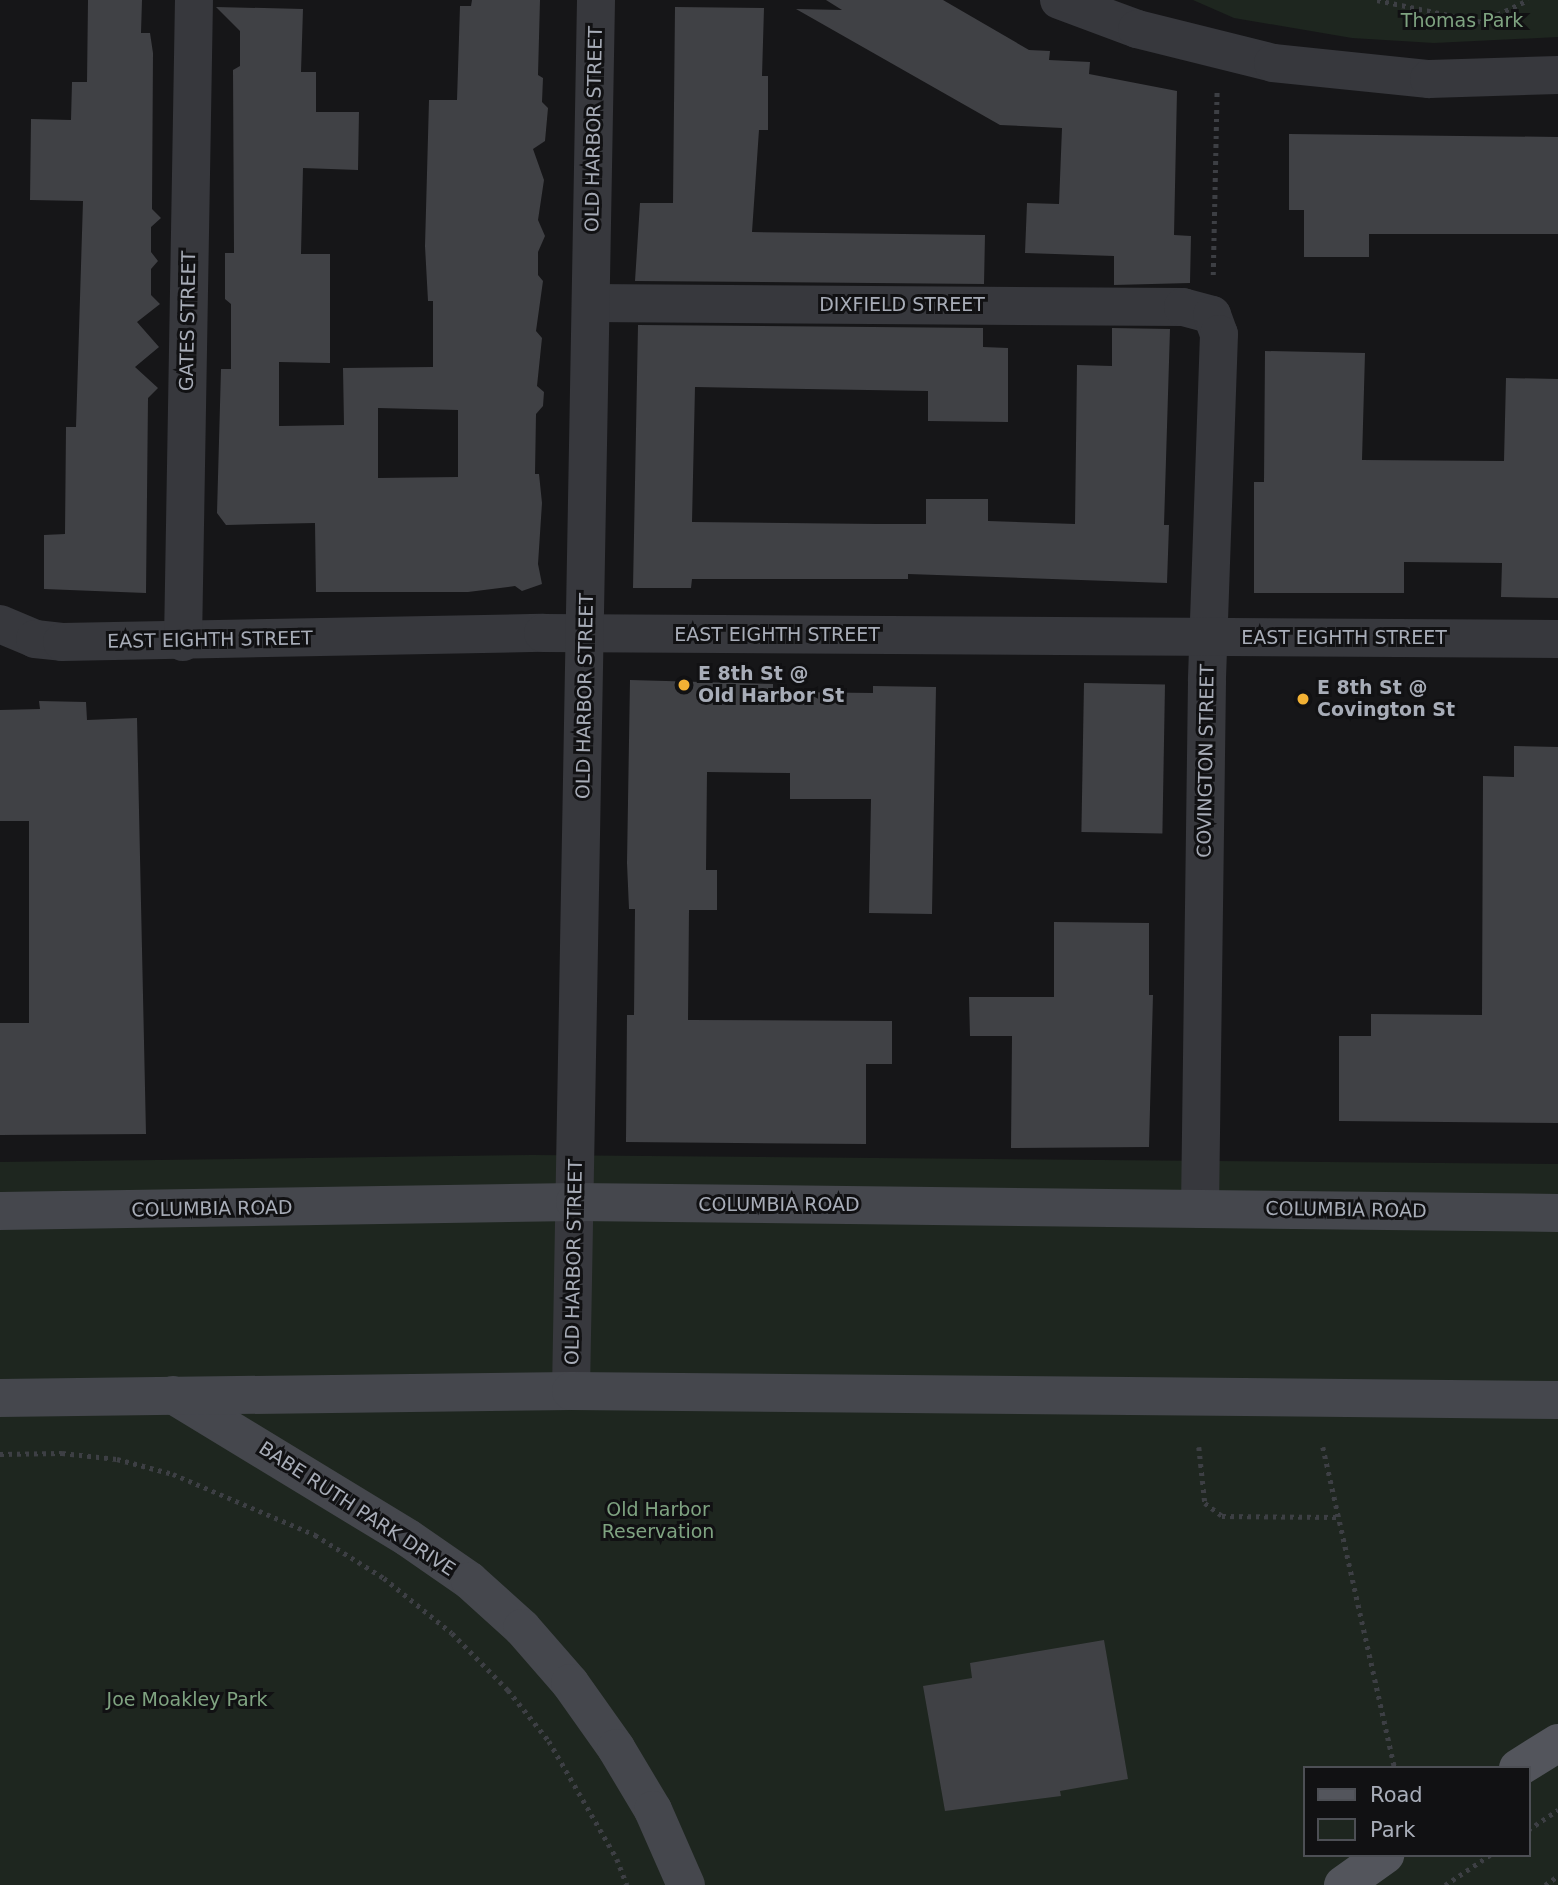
<!DOCTYPE html>
<style>
body{margin:0}
#map{position:relative;width:1558px;height:1885px;overflow:hidden;background:#161618;font-family:"DejaVu Sans",sans-serif}
div>[style]{position:absolute}
[style*='--x']{left:calc(var(--x)*1px);top:calc(var(--y)*1px);width:calc(var(--w)*1px);rotate:calc(var(--a)*1deg)}
.green>*{inset:0;background:#1e261f}
.building>*{inset:0;background:#404145;transform-origin:0 0}
.path>*{height:4.5px;margin-top:-2.25px;transform-origin:0;background:repeating-linear-gradient(90deg,#3d3f44 0 3.5px,transparent 0 8.5px)}
.minor>*{height:38px;margin:-19px;padding:0 19px;transform-origin:19px;border-radius:19px;background:#37383d}
.tertiary>*{height:38px;margin:-19px;padding:0 19px;transform-origin:19px;border-radius:19px;background:#37383d}
.secondary>*{height:38px;margin:-19px;padding:0 19px;transform-origin:19px;border-radius:19px;background:#45474d}
.primary>*{height:38px;margin:-19px;padding:0 19px;transform-origin:19px;border-radius:19px;background:#53555c}
.dots>*{width:19px;height:19px;translate:-50% -50%;box-sizing:border-box;border:4px solid #111113;border-radius:50%}
span{translate:-50% -50%;white-space:nowrap;text-align:center;line-height:1.15;-webkit-text-stroke:6px #111113;paint-order:stroke}
.park-label{font-size:19px;color:#7fa381}
.street-label{font-size:19px;color:#a8adb8}
.poi-label{font-size:19px;color:#a8adb8;font-weight:700}
.left{translate:0 -50%;text-align:left}
.legend{position:absolute;left:1303px;top:1766px;width:228px;height:91px;box-sizing:border-box;background:#111113;border:2px solid #4d4f55;margin:0;padding:9px 12px;list-style:none;font-size:21px;color:#a8adb8}
.legend li{display:flex;align-items:center;gap:14px;height:35px}
.legend b{width:35px;border:2px solid #4d4f55}
</style>
<div id="map">
<div class="green">
<div style="clip-path:polygon(1193px 0,1558px 0,1558px 37px,1434px 43px,1352px 38px,1234px 18px)"></div>
<div style="clip-path:polygon(evenodd,532px 1155px,1558px 1164px,1558px 1885px,0 1885px,0 1162px,532px 1155px,1304px 1768px,1528px 1768px,1528px 1855px,1304px 1855px,1304px 1768px)"></div>
</div>
<div class="building">
<div style="clip-path:polygon(88px 0,142px 0,141px 33px,150px 33px,153px 53px,152px 209px,161px 218px,151px 227px,151px 252px,158px 261px,151px 269px,151px 295px,160px 304px,137px 322px,159px 347px,135px 367px,158px 388px,148px 398px,146px 593px,44px 589px,44px 535px,65px 534px,66px 427px,76px 427px,83px 201px,30px 200px,31px 119px,71px 120px,72px 82px,87px 82px)"></div>
<div style="clip-path:polygon(evenodd,472px 0,540px 0,538px 75px,543px 78px,542px 102px,548px 108px,545px 141px,533px 149px,544px 180px,538px 220px,545px 236px,538px 252px,538px 275px,543px 281px,536px 331px,542px 338px,537px 386px,544px 392px,543px 406px,536px 414px,535px 474px,539px 474px,542px 503px,538px 564px,542px 584px,522px 591px,515px 586px,468px 592px,316px 592px,315px 523px,226px 525px,217px 513px,221px 369px,231px 369px,231px 304px,225px 299px,225px 253px,234px 253px,233px 70px,240px 66px,240px 31px,216px 7px,303px 9px,301px 72px,316px 72px,316px 112px,359px 112px,358px 170px,303px 168px,301px 254px,330px 254px,330px 363px,279px 362px,279px 426px,344px 425px,343px 368px,433px 367px,433px 301px,428px 301px,425px 246px,429px 100px,457px 100px,460px 6px,471px 6px,472px 0,378px 408px,458px 410px,458px 477px,378px 478px,378px 408px)"></div>
<div style="clip-path:polygon(826px 0,943px 0,1029px 50px,1050px 51px,1049px 60px,1090px 62px,1089px 74px,1177px 91px,1174px 235px,1191px 236px,1190px 283px,1114px 285px,1114px 256px,1025px 253px,1027px 203px,1059px 204px,1062px 128px,1000px 125px,796px 9px,842px 10px)"></div>
<div style="clip-path:polygon(675px 7px,764px 8px,762px 76px,768px 76px,768px 130px,759px 130px,752px 232px,985px 235px,984px 284px,635px 281px,640px 203px,673px 203px)"></div>
<div style="clip-path:polygon(1289px 134px,1558px 137px,1558px 234px,1369px 234px,1369px 257px,1304px 257px,1304px 210px,1289px 210px)"></div>
<div style="clip-path:polygon(638px 325px,983px 328px,983px 347px,1008px 348px,1008px 422px,928px 421px,928px 391px,695px 387px,692px 522px,877px 524px,926px 524px,926px 499px,988px 499px,988px 521px,1075px 524px,1077px 365px,1112px 366px,1112px 328px,1170px 329px,1164px 525px,1169px 525px,1167px 583px,908px 574px,908px 579px,692px 579px,691px 588px,633px 588px)"></div>
<div style="clip-path:polygon(1265px 351px,1365px 353px,1362px 460px,1504px 461px,1506px 378px,1558px 379px,1558px 598px,1501px 597px,1502px 563px,1404px 562px,1404px 593px,1254px 593px,1254px 482px,1264px 482px)"></div>
<div style="clip-path:polygon(630px 680px,773px 684px,773px 690px,789px 692px,873px 693px,873px 686px,936px 687px,932px 914px,869px 913px,871px 799px,790px 799px,790px 773px,707px 772px,706px 870px,717px 870px,717px 910px,689px 910px,688px 1020px,892px 1021px,892px 1064px,866px 1064px,866px 1144px,626px 1142px,627px 1015px,634px 1015px,635px 909px,629px 909px,627px 863px)"></div>
<div style="left:1084px;top:683px;width:81px;height:149px;rotate:1deg"></div>
<div style="clip-path:polygon(39px 701px,86px 702px,87px 720px,137px 718px,146px 1134px,0 1135px,0 1023px,29px 1023px,29px 821px,0 821px,0 710px,40px 709px)"></div>
<div style="clip-path:polygon(1514px 746px,1558px 747px,1558px 1123px,1339px 1121px,1339px 1036px,1371px 1036px,1371px 1014px,1482px 1015px,1483px 776px,1514px 777px)"></div>
<div style="clip-path:polygon(1054px 922px,1149px 923px,1149px 995px,1153px 995px,1149px 1147px,1011px 1148px,1012px 1036px,970px 1036px,969px 997px,1054px 997px)"></div>
<div style="clip-path:polygon(1104px 1640px,1128px 1779px,1060px 1791px,1061px 1796px,945px 1811px,923px 1686px,972px 1678px,970px 1663px)"></div>
</div>
<div class="path">
<div style="--x:1377;--y:0;--w:107;--a:11.8"></div>
<div style="--x:1482;--y:22;--w:51;--a:-25.6"></div>
<div style="--x:1213;--y:275;--w:187;--a:-88.8"></div>
<div style="--x:1199;--y:1447;--w:56;--a:83.9"></div>
<div style="--x:1205;--y:1503;--w:21;--a:37"></div>
<div style="--x:1222;--y:1516;--w:116;--a:0.5"></div>
<div style="--x:1323;--y:1447;--w:329;--a:77.4"></div>
<div style="--x:0;--y:1454;--w:62;--a:-0.9"></div>
<div style="--x:62;--y:1453;--w:55;--a:6.2"></div>
<div style="--x:117;--y:1459;--w:58;--a:15"></div>
<div style="--x:173;--y:1474;--w:155;--a:23.2"></div>
<div style="--x:315;--y:1535;--w:81;--a:31.9"></div>
<div style="--x:384;--y:1578;--w:87;--a:39"></div>
<div style="--x:452;--y:1633;--w:80;--a:45.5"></div>
<div style="--x:508;--y:1690;--w:65;--a:51.2"></div>
<div style="--x:549;--y:1741;--w:136;--a:60"></div>
<div style="--x:617;--y:1859;--w:28;--a:69"></div>
<div style="--x:1528;--y:1830;--w:36;--a:-34"></div>
<div style="--x:1445;--y:1885;--w:54;--a:-33.7"></div>
<div style="--x:1545;--y:1885;--w:16;--a:-35"></div>
</div>
<div class="minor">
<div style="--x:1059;--y:0;--w:83;--a:20.4"></div>
<div style="--x:1137;--y:29;--w:140;--a:14"></div>
<div style="--x:1273;--y:63;--w:157;--a:5.9"></div>
<div style="--x:1429;--y:79;--w:129;--a:-1.8"></div>
<div style="--x:591;--y:303;--w:592;--a:0.39"></div>
<div style="--x:1183;--y:307;--w:30;--a:15"></div>
<div style="--x:1212;--y:315;--w:20;--a:70"></div>
<div style="--x:1219;--y:334;--w:347;--a:92"></div>
<div style="--x:1207;--y:681;--w:528;--a:90.76"></div>
<div style="--x:0;--y:624;--w:38;--a:23"></div>
<div style="--x:35;--y:639;--w:27;--a:6"></div>
<div style="--x:62;--y:642;--w:481;--a:-1.1"></div>
<div style="--x:543;--y:633;--w:1015;--a:0.34"></div>
<div style="--x:183;--y:642;--w:642;--a:-89.02"></div>
</div>
<div class="tertiary">
<div style="--x:571;--y:1391;--w:1391;--a:-88.97"></div>
</div>
<div class="secondary">
<div style="--x:0;--y:1211;--w:575;--a:-0.9"></div>
<div style="--x:575;--y:1202;--w:983;--a:0.64"></div>
<div style="--x:173;--y:1395;--w:275;--a:31.3"></div>
<div style="--x:408;--y:1538;--w:75;--a:34.7"></div>
<div style="--x:470;--y:1581;--w:70;--a:42.1"></div>
<div style="--x:522;--y:1628;--w:73;--a:48.9"></div>
<div style="--x:570;--y:1683;--w:80;--a:54.7"></div>
<div style="--x:616;--y:1748;--w:72;--a:59.2"></div>
<div style="--x:653;--y:1810;--w:82;--a:66.3"></div>
<div style="--x:0;--y:1398;--w:571;--a:-0.7"></div>
<div style="--x:571;--y:1391;--w:987;--a:0.52"></div>
</div>
<div class="primary">
<div style="--x:1518;--y:1768;--w:47;--a:-32"></div>
<div style="--x:1343;--y:1885;--w:52;--a:-35.5"></div>
</div>
<div class="dots">
<div style="left:684px;top:685px;background:#f2b134"></div>
<div style="left:1303px;top:699px;background:#f2b134"></div>
</div>
<div class="park-label">
<span style="left:1462px;top:21px">Thomas Park</span>
<span style="left:658px;top:1521px">Old Harbor<br>Reservation</span>
<span style="left:187px;top:1700px">Joe Moakley Park</span>
</div>
<div class="street-label">
<span style="left:594px;top:129px;rotate:-89deg">OLD HARBOR STREET</span>
<span style="left:902px;top:305px">DIXFIELD STREET</span>
<span style="left:188px;top:321px;rotate:-89deg">GATES STREET</span>
<span style="left:777px;top:635px">EAST EIGHTH STREET</span>
<span style="left:1344px;top:638px">EAST EIGHTH STREET</span>
<span style="left:210px;top:640px;rotate:-1deg">EAST EIGHTH STREET</span>
<span style="left:585px;top:696px;rotate:-89deg">OLD HARBOR STREET</span>
<span style="left:1206px;top:761px;rotate:-89deg">COVINGTON STREET</span>
<span style="left:779px;top:1205px">COLUMBIA ROAD</span>
<span style="left:212px;top:1209px;rotate:-1deg">COLUMBIA ROAD</span>
<span style="left:1346px;top:1210px;rotate:1deg">COLUMBIA ROAD</span>
<span style="left:574px;top:1262px;rotate:-89deg">OLD HARBOR STREET</span>
<span style="left:357px;top:1509px;rotate:33deg">BABE RUTH PARK DRIVE</span>
</div>
<div class="poi-label">
<span class="left" style="left:698px;top:685px">E 8th St @<br>Old Harbor St</span>
<span class="left" style="left:1317px;top:699px">E 8th St @<br>Covington St</span>
</div>
<ul class="legend">
<li><b style="height:9px;background:#53555c"></b>Road</li>
<li><b style="height:19px;background:#1e261f"></b>Park</li>
</ul>
</div>
